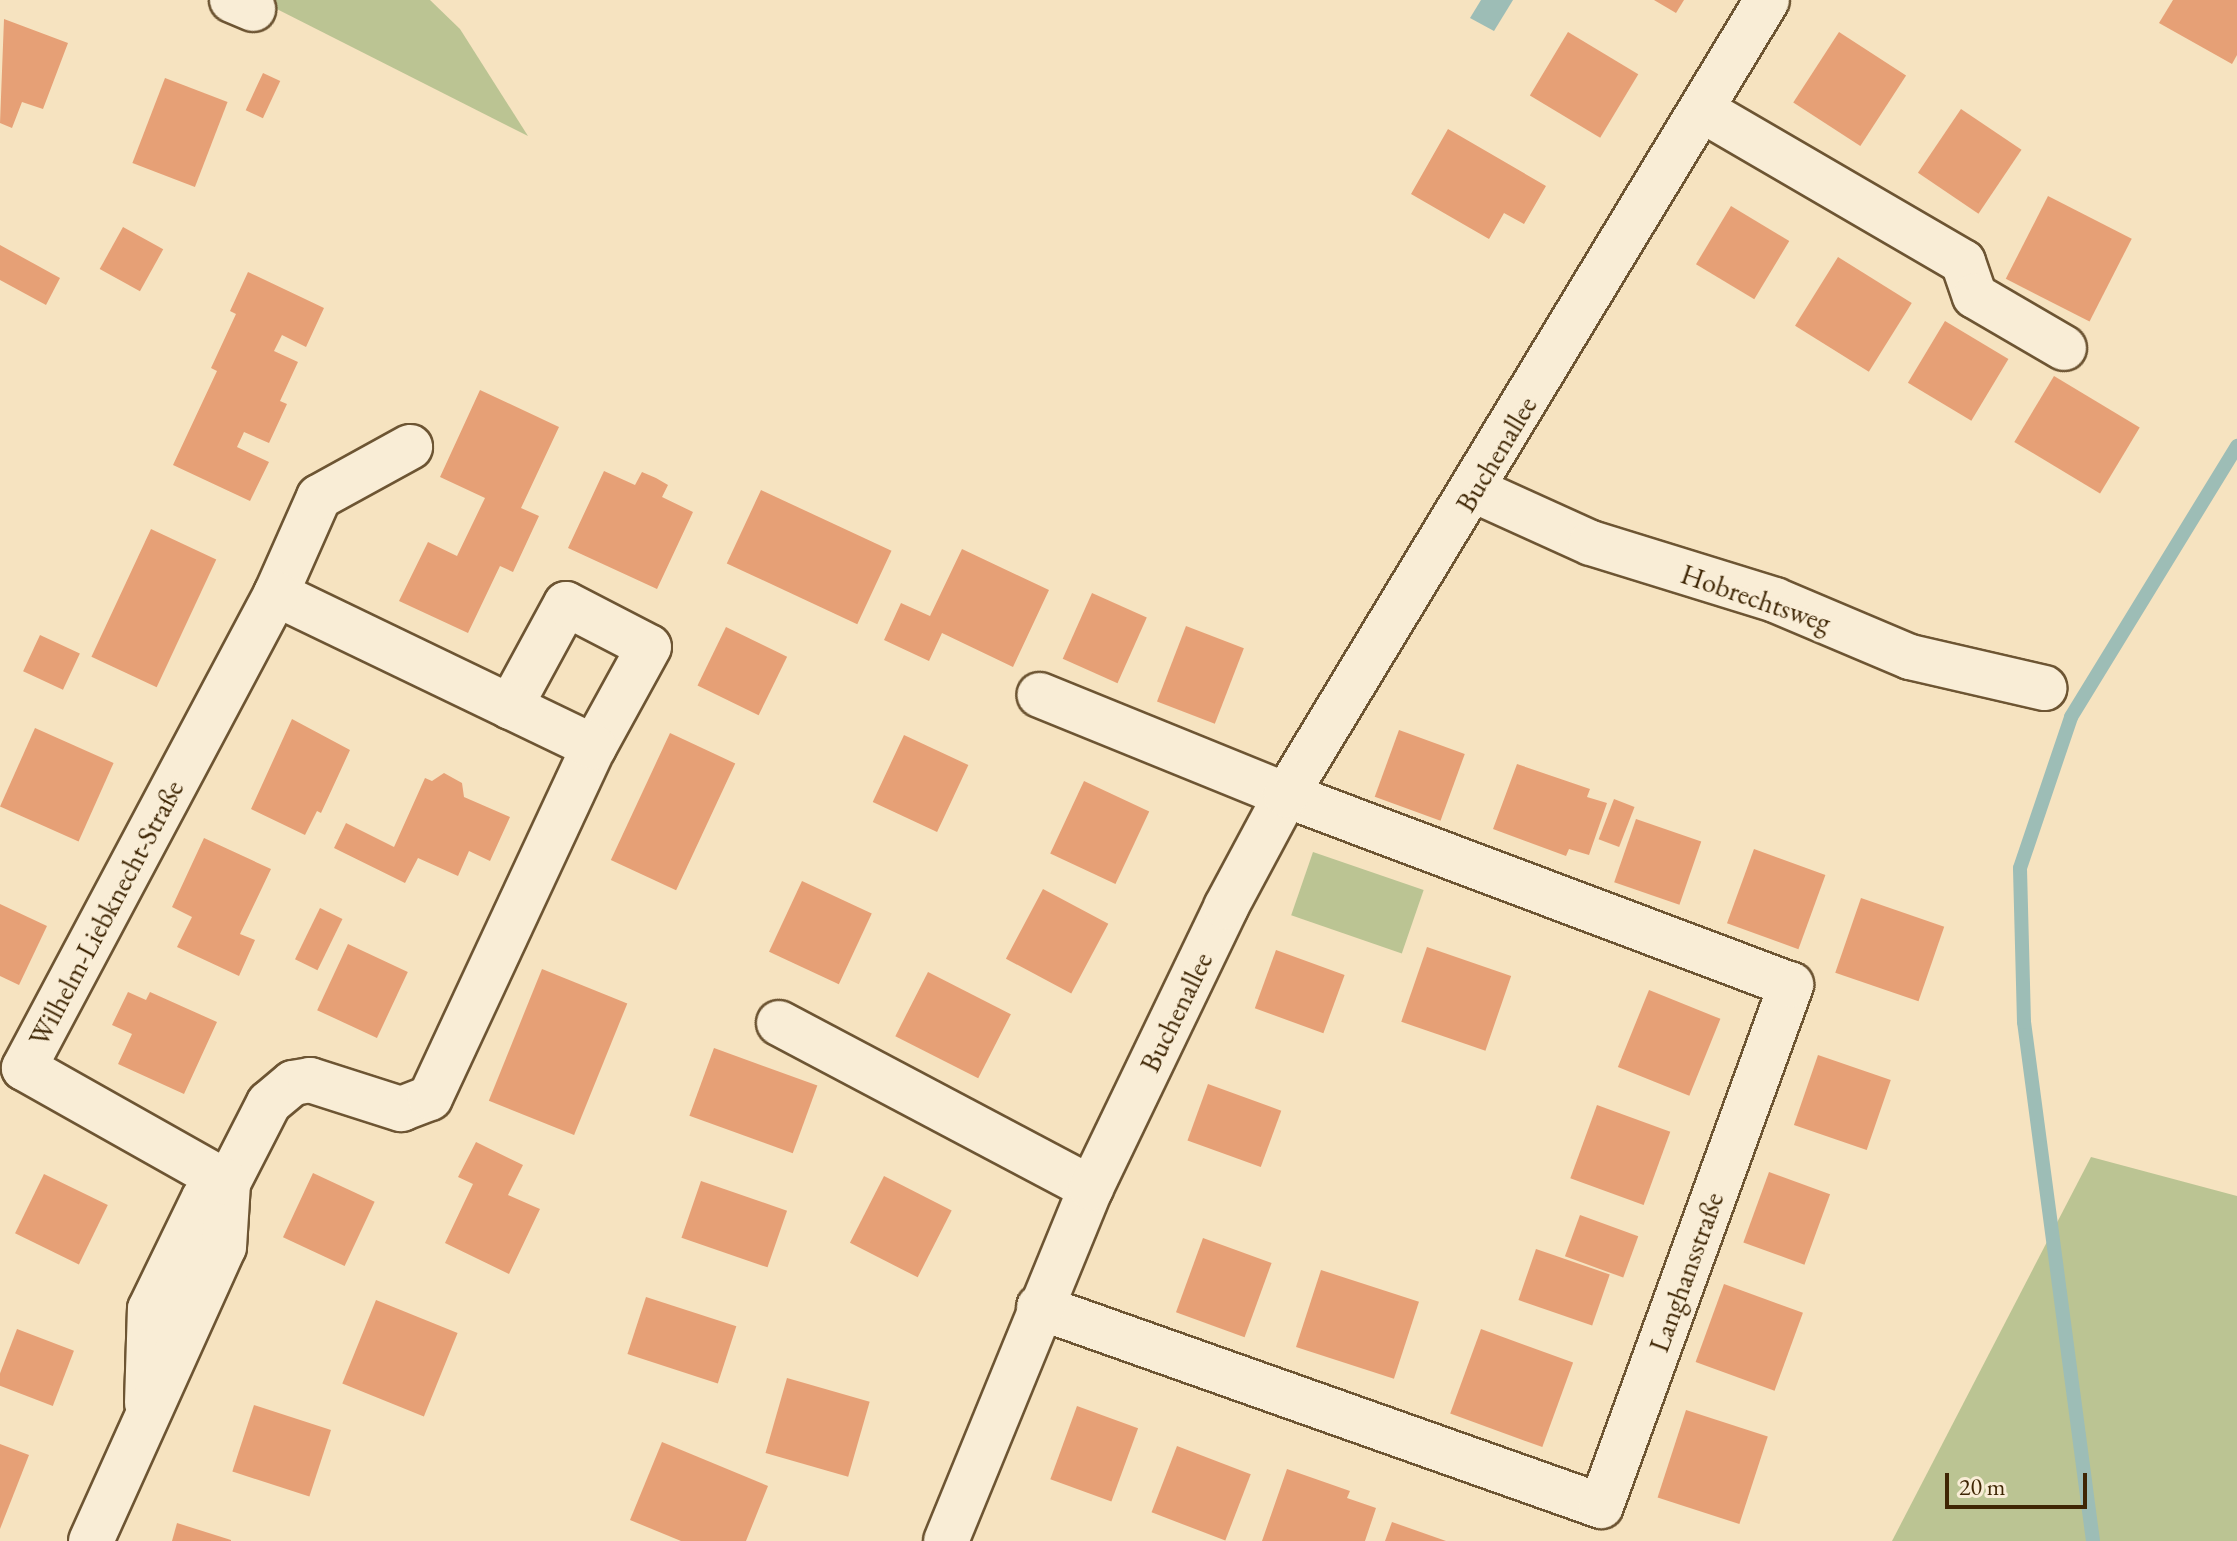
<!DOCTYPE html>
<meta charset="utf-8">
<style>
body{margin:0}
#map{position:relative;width:2237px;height:1541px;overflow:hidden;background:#f6e3c0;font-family:"EB Garamond",serif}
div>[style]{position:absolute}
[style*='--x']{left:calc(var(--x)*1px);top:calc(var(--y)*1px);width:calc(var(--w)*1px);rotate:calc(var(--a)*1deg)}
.green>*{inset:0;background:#bbc493;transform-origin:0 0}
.water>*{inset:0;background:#9dbdb6}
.stream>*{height:14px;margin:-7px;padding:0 7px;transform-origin:7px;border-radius:7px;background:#9dbdb6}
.building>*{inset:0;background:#e6a076;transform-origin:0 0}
.roads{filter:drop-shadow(2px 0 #6d5533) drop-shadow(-2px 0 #6d5533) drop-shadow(0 2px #6d5533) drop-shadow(0 -2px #6d5533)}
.minor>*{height:44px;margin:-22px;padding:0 22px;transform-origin:22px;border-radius:22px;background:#f9edd6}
span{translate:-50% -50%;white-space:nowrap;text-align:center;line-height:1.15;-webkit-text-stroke:7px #f9edd6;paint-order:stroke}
.street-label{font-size:28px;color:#3f2604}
.scale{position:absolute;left:1945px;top:1473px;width:142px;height:36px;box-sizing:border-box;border:4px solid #3f2604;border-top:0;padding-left:10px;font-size:24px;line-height:28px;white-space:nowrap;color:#3f2604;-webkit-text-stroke:6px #f9edd6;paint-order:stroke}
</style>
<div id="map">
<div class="green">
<div style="clip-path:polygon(259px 0,430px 0,460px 29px,528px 136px)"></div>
<div style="left:1313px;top:852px;width:117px;height:67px;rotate:19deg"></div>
<div style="clip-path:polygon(2091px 1157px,2237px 1196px,2237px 1541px,1892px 1541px)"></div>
</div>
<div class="water">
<div style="clip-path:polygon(1481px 0,1513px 0,1494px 31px,1470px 18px)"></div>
</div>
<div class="stream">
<div style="--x:2093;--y:1541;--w:524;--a:-97.57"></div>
<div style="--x:2024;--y:1022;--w:154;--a:-91.5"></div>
<div style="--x:2020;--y:868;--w:159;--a:-71.3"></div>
<div style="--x:2071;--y:717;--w:318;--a:-58.5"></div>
</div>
<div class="building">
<div style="clip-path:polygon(1654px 0,1684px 0,1676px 13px)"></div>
<div style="clip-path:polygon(2173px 0,2237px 0,2237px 55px,2232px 64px,2159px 23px)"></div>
<div style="clip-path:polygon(4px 19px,68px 43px,43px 109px,22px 102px,12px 128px,0 123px)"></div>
<div style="left:1568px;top:32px;width:82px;height:74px;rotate:31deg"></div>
<div style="left:1839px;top:32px;width:80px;height:84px;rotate:33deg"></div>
<div style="left:263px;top:73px;width:19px;height:41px;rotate:25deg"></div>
<div style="left:165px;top:78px;width:67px;height:91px;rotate:21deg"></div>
<div style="left:1961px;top:109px;width:73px;height:77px;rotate:34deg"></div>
<div style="clip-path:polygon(1448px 129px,1546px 186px,1524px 224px,1504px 213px,1489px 239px,1411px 194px)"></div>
<div style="left:2048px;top:196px;width:94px;height:93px;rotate:27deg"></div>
<div style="left:1731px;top:206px;width:68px;height:68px;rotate:31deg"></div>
<div style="left:123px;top:227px;width:46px;height:48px;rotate:29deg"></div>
<div style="clip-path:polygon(0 245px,60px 278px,46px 305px,0 280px)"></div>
<div style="left:1838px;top:257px;width:87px;height:81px;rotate:32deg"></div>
<div style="clip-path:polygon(248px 272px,324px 308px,306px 347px,282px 335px,274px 351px,298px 362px,280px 401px,287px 404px,269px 443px,244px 432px,237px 447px,269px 462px,250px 501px,173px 465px,217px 371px,211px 368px,236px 314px,230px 311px)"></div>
<div style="left:1945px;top:321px;width:74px;height:72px;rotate:31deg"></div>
<div style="left:2054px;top:376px;width:100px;height:77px;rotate:31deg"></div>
<div style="clip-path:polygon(480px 390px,559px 427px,521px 508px,539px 516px,513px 572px,500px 566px,468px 633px,399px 601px,428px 542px,457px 556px,485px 498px,440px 477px)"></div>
<div style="clip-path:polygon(604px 471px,635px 485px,642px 472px,656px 478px,668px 485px,662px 497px,693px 512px,657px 589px,568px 548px)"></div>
<div style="left:761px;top:490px;width:144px;height:81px;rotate:25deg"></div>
<div style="left:151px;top:529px;width:72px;height:141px;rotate:25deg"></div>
<div style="clip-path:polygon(962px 549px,1049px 590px,1013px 667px,942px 633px,929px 661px,884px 640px,901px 603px,930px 616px)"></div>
<div style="left:1092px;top:593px;width:60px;height:72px;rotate:24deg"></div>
<div style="left:1186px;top:626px;width:62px;height:81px;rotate:21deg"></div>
<div style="left:726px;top:627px;width:68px;height:65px;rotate:26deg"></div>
<div style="left:40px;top:635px;width:44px;height:40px;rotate:25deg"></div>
<div style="clip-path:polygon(292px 719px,350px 750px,321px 813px,317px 811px,305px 835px,251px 809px)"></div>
<div style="left:35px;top:728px;width:86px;height:86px;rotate:24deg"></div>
<div style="left:1399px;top:730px;width:70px;height:71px;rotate:20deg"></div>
<div style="left:670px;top:733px;width:72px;height:140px;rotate:25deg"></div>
<div style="left:904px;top:735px;width:71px;height:74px;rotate:25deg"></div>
<div style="clip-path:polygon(1517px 764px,1590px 789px,1587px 797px,1607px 803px,1589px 855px,1569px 849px,1566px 856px,1493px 829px)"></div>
<div style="clip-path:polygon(444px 773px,462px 783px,464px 797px,510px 817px,490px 861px,469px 851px,458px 876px,418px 858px,405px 883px,334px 848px,346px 823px,394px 847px,425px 778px,432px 781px)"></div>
<div style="left:1084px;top:781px;width:72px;height:80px;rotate:25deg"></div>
<div style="left:1614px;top:799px;width:22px;height:43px;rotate:21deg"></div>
<div style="left:1636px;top:819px;width:69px;height:67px;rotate:19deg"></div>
<div style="clip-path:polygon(204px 838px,271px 869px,240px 934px,255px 940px,239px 976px,177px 947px,192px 917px,172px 907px)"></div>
<div style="left:1754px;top:849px;width:76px;height:79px;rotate:20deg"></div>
<div style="left:802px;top:881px;width:77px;height:78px;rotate:25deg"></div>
<div style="left:1043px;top:889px;width:74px;height:79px;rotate:28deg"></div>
<div style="left:1861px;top:898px;width:88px;height:79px;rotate:19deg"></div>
<div style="clip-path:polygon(0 904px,47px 926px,19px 985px,0 976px)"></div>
<div style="left:320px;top:908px;width:25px;height:57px;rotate:26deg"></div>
<div style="left:348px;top:944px;width:66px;height:73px;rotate:25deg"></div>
<div style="left:1427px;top:947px;width:89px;height:79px;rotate:19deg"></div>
<div style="left:1276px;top:950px;width:73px;height:62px;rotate:20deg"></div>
<div style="left:542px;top:969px;width:92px;height:142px;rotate:22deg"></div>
<div style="left:928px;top:972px;width:93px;height:72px;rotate:27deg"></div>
<div style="left:1649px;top:990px;width:77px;height:83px;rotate:22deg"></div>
<div style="clip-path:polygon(128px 992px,146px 1000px,150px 992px,217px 1022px,184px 1094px,118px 1064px,132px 1034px,112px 1025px)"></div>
<div style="left:714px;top:1048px;width:110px;height:72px;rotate:20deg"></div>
<div style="left:1818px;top:1055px;width:77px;height:74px;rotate:19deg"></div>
<div style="left:1208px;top:1084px;width:78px;height:60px;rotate:20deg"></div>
<div style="left:1597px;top:1105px;width:78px;height:78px;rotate:20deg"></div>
<div style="clip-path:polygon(476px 1142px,523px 1165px,508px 1195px,540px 1209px,509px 1274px,445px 1243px,473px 1184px,458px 1177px)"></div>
<div style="left:1769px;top:1172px;width:65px;height:75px;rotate:20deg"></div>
<div style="left:313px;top:1173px;width:68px;height:71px;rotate:25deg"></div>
<div style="left:44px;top:1174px;width:71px;height:66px;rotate:26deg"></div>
<div style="left:884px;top:1176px;width:76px;height:75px;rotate:27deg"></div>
<div style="left:701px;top:1181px;width:91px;height:60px;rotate:19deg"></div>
<div style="left:1580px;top:1215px;width:62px;height:44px;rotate:20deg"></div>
<div style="left:1203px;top:1238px;width:73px;height:79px;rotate:20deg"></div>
<div style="left:1536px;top:1249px;width:78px;height:54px;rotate:19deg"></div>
<div style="left:1321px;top:1270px;width:103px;height:81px;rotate:18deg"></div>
<div style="left:1724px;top:1284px;width:84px;height:83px;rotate:20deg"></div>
<div style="left:646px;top:1297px;width:95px;height:60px;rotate:18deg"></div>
<div style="left:376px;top:1300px;width:88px;height:90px;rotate:22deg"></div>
<div style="left:17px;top:1329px;width:61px;height:59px;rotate:21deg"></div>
<div style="left:1481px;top:1329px;width:98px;height:90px;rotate:20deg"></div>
<div style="left:787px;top:1378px;width:86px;height:78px;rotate:16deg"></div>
<div style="left:254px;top:1405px;width:81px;height:70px;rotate:18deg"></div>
<div style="left:1077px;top:1406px;width:65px;height:78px;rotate:20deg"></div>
<div style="left:1686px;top:1410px;width:86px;height:92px;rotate:18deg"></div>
<div style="clip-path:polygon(662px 1442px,768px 1486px,746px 1541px,681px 1541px,630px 1520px)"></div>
<div style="clip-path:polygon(0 1444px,29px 1455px,0 1529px)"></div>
<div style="left:1177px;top:1446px;width:79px;height:71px;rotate:21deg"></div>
<div style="clip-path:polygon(1287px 1469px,1350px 1491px,1347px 1498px,1376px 1508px,1365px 1541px,1262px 1541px)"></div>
<div style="clip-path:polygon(1392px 1522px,1446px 1541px,1385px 1541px)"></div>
<div style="clip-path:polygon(177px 1523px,231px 1540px,231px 1541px,172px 1541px)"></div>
</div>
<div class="roads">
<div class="minor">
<div style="--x:232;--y:0;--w:23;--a:23"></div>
<div style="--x:1702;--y:110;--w:302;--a:30.2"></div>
<div style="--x:1963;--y:262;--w:36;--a:71"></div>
<div style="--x:1975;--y:296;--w:103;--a:30.3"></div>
<div style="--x:1474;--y:490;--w:128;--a:24.4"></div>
<div style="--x:1591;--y:543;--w:193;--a:17.2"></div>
<div style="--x:1775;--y:600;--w:147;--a:22.9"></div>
<div style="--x:1910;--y:657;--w:138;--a:13"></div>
<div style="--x:276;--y:594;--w:106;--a:-66.1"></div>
<div style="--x:319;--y:497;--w:104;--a:-28.8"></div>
<div style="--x:510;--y:707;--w:117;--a:-61.5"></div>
<div style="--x:566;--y:604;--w:93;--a:27.4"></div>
<div style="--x:649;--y:647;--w:114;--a:118.8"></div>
<div style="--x:779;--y:1023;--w:353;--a:27.9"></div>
<div style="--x:1039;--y:1307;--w:596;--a:19.5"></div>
<div style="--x:1601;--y:1506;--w:555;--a:-69.96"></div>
<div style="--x:1791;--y:985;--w:540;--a:-159.38"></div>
<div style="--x:1286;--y:795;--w:266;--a:-157.9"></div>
<div style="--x:147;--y:1403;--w:94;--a:-88.2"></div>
<div style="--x:150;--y:1309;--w:123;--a:-64.1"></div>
<div style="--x:204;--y:1198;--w:28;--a:-32"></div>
<div style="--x:91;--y:1541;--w:323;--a:-65.7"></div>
<div style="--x:224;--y:1247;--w:64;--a:-86.4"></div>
<div style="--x:228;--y:1183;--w:90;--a:-62.9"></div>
<div style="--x:269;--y:1103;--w:31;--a:-40"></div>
<div style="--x:293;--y:1083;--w:17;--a:-10"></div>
<div style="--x:310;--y:1080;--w:96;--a:17.7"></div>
<div style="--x:401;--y:1109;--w:31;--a:-21"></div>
<div style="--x:430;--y:1098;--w:387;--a:-65"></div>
<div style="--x:594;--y:747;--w:353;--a:-154.3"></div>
<div style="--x:276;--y:594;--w:537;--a:118"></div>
<div style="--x:24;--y:1068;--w:234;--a:29.4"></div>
<div style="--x:946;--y:1541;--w:382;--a:-67.7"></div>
<div style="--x:1091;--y:1188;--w:312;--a:-64.3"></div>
<div style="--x:1226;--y:907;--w:127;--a:-61.8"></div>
<div style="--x:1286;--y:795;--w:929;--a:-58.82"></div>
</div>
</div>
<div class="street-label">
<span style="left:1496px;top:454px;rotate:-59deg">Buchenallee</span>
<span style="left:1756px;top:598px;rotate:19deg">Hobrechtsweg</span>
<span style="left:106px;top:913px;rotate:-62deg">Wilhelm-Liebknecht-Straße</span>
<span style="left:1176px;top:1012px;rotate:-64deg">Buchenallee</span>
<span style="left:1686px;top:1272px;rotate:-70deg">Langhansstraße</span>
</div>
<div class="scale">20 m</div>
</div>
